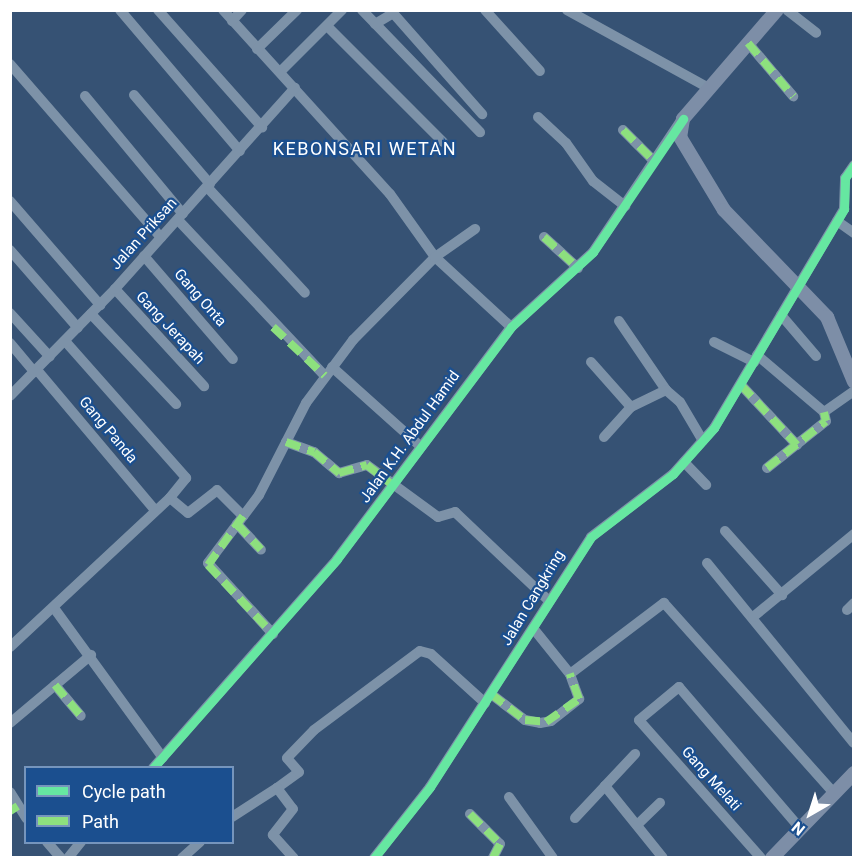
<!DOCTYPE html>
<style>
body{margin:0}
#map{position:relative;width:864px;height:868px;overflow:hidden;background:#365274;font-family:Roboto,sans-serif}
div>[style]{position:absolute}
[style*='--x']{left:calc(var(--x)*1px);top:calc(var(--y)*1px);width:calc(var(--w)*1px);rotate:calc(var(--a)*1deg)}
.minor>*{height:10px;margin:-5px;padding:0 5px;transform-origin:5px;border-radius:5px;background:#7d92a8}
.major>*{height:14px;margin:-7px;padding:0 7px;transform-origin:7px;border-radius:7px;background:#7d8ea7}
.quiet>*{height:8px;margin-top:-4px;transform-origin:0;background:repeating-linear-gradient(90deg,#8de07e 0 15px,transparent 0 23px)}
.cycleway>*{height:9px;margin:-4.5px;padding:0 4.5px;transform-origin:4.5px;border-radius:4.5px;background:#66e7a1}
span{translate:-50% -50%;white-space:nowrap;text-align:center;line-height:1.15;-webkit-text-stroke:4.5px #1b4f8f;paint-order:stroke}
.street-label{font-size:15px;color:#fff}
.quarter-label{font-size:18px;color:#fff;letter-spacing:1.5px}
.frame{position:absolute;inset:0;border:12px solid #fff;pointer-events:none}
.legend{position:absolute;left:24px;top:766px;width:210px;height:78px;box-sizing:border-box;background:#1b4f8f;border:2px solid #7695bc;margin:0;padding:8px 10px;list-style:none;font-size:18px;color:#fff}
.legend li{display:flex;align-items:center;gap:12px;height:30px}
.legend b{width:30px;border:2px solid #7695bc}
.north{position:absolute;left:780px;top:784px;width:60px;height:60px;-webkit-text-stroke:4px #1b4f8f;paint-order:stroke;rotate:219deg;font-size:16px;font-weight:700;line-height:24px;text-align:center;color:#fff}
.north::after{content:'';display:block;margin:auto;width:21px;height:27px;background:#fff;clip-path:polygon(50% 0,100% 100%,50% 72%,0 100%)}
</style>
<div id="map">
<div class="minor">
<div style="--x:120;--y:10;--w:185;--a:49.6"></div>
<div style="--x:158;--y:10;--w:157;--a:48.4"></div>
<div style="--x:223;--y:10;--w:248;--a:47.8"></div>
<div style="--x:390;--y:194;--w:77;--a:54.5"></div>
<div style="--x:435;--y:257;--w:103;--a:42.6"></div>
<div style="--x:362;--y:10;--w:170;--a:46"></div>
<div style="--x:485;--y:10;--w:82;--a:48"></div>
<div style="--x:567;--y:10;--w:162;--a:28.8"></div>
<div style="--x:787;--y:10;--w:37;--a:38"></div>
<div style="--x:232;--y:21;--w:15;--a:-48"></div>
<div style="--x:375;--y:24;--w:21;--a:-31"></div>
<div style="--x:393;--y:13;--w:135;--a:48.6"></div>
<div style="--x:327;--y:26;--w:164;--a:45"></div>
<div style="--x:748;--y:43;--w:70;--a:49.7"></div>
<div style="--x:257;--y:49;--w:56;--a:-44.3"></div>
<div style="--x:10;--y:64;--w:230;--a:49"></div>
<div style="--x:280;--y:72;--w:88;--a:-45"></div>
<div style="--x:134;--y:95;--w:117;--a:49.5"></div>
<div style="--x:85;--y:96;--w:153;--a:50.3"></div>
<div style="--x:538;--y:117;--w:38;--a:43"></div>
<div style="--x:566;--y:143;--w:47;--a:54.6"></div>
<div style="--x:593;--y:181;--w:41;--a:38"></div>
<div style="--x:623;--y:130;--w:42;--a:45"></div>
<div style="--x:207;--y:187;--w:144;--a:47.2"></div>
<div style="--x:10;--y:201;--w:138;--a:49.1"></div>
<div style="--x:178;--y:220;--w:214;--a:46.7"></div>
<div style="--x:837;--y:221;--w:21;--a:35"></div>
<div style="--x:544;--y:237;--w:46;--a:42.4"></div>
<div style="--x:10;--y:250;--w:103;--a:48.9"></div>
<div style="--x:144;--y:256;--w:136;--a:49.2"></div>
<div style="--x:115;--y:289;--w:132;--a:47.5"></div>
<div style="--x:10;--y:313;--w:59;--a:47.7"></div>
<div style="--x:91;--y:314;--w:124;--a:46.6"></div>
<div style="--x:781;--y:315;--w:54;--a:49.5"></div>
<div style="--x:619;--y:321;--w:83;--a:55.7"></div>
<div style="--x:65;--y:341;--w:183;--a:48.5"></div>
<div style="--x:186;--y:478;--w:26;--a:129"></div>
<div style="--x:714;--y:342;--w:45;--a:26.6"></div>
<div style="--x:10;--y:343;--w:38;--a:50"></div>
<div style="--x:757;--y:355;--w:88;--a:40.4"></div>
<div style="--x:824;--y:412;--w:37;--a:-35"></div>
<div style="--x:591;--y:362;--w:60;--a:48.4"></div>
<div style="--x:332;--y:367;--w:118;--a:41.9"></div>
<div style="--x:37;--y:370;--w:183;--a:49.9"></div>
<div style="--x:741;--y:385;--w:82;--a:47"></div>
<div style="--x:10;--y:396;--w:150;--a:-45.5"></div>
<div style="--x:115;--y:289;--w:270;--a:-48.2"></div>
<div style="--x:604;--y:437;--w:40;--a:-48"></div>
<div style="--x:631;--y:407;--w:39;--a:-26"></div>
<div style="--x:666;--y:390;--w:18;--a:41"></div>
<div style="--x:680;--y:402;--w:45;--a:59.5"></div>
<div style="--x:286;--y:442;--w:30;--a:20"></div>
<div style="--x:314;--y:452;--w:33;--a:40"></div>
<div style="--x:339;--y:473;--w:29;--a:-16"></div>
<div style="--x:367;--y:465;--w:88;--a:36.2"></div>
<div style="--x:438;--y:517;--w:18;--a:-16"></div>
<div style="--x:455;--y:512;--w:128;--a:43.4"></div>
<div style="--x:684;--y:462;--w:32;--a:46"></div>
<div style="--x:767;--y:468;--w:75;--a:-38.5"></div>
<div style="--x:826;--y:421;--w:9;--a:-103"></div>
<div style="--x:237;--y:524;--w:35;--a:47"></div>
<div style="--x:725;--y:531;--w:86;--a:48.3"></div>
<div style="--x:707;--y:563;--w:232;--a:50.8"></div>
<div style="--x:54;--y:608;--w:185;--a:54"></div>
<div style="--x:847;--y:610;--w:10;--a:-45"></div>
<div style="--x:753;--y:617;--w:131;--a:-39.4"></div>
<div style="--x:273;--y:634;--w:96;--a:-132.5"></div>
<div style="--x:208;--y:563;--w:85;--a:-53.1"></div>
<div style="--x:259;--y:495;--w:103;--a:-62.9"></div>
<div style="--x:306;--y:403;--w:79;--a:-53.3"></div>
<div style="--x:353;--y:340;--w:117;--a:-45.3"></div>
<div style="--x:435;--y:257;--w:49;--a:-35"></div>
<div style="--x:10;--y:647;--w:219;--a:-43"></div>
<div style="--x:170;--y:498;--w:23;--a:40"></div>
<div style="--x:188;--y:513;--w:37;--a:-38"></div>
<div style="--x:217;--y:490;--w:37;--a:45"></div>
<div style="--x:570;--y:674;--w:118;--a:-37.1"></div>
<div style="--x:664;--y:603;--w:255;--a:48.2"></div>
<div style="--x:55;--y:685;--w:40;--a:50"></div>
<div style="--x:491;--y:694;--w:43;--a:37.4"></div>
<div style="--x:525;--y:720;--w:15;--a:11"></div>
<div style="--x:540;--y:723;--w:11;--a:-10"></div>
<div style="--x:551;--y:721;--w:36;--a:-38"></div>
<div style="--x:579;--y:699;--w:27;--a:-110"></div>
<div style="--x:570;--y:674;--w:59;--a:-128.8"></div>
<div style="--x:10;--y:723;--w:106;--a:-40"></div>
<div style="--x:153;--y:768;--w:278;--a:-48.6"></div>
<div style="--x:337;--y:559;--w:290;--a:-53.1"></div>
<div style="--x:511;--y:327;--w:111;--a:-42.4"></div>
<div style="--x:593;--y:252;--w:160;--a:-56.2"></div>
<div style="--x:605;--y:786;--w:44;--a:-46.8"></div>
<div style="--x:277;--y:788;--w:27;--a:-36"></div>
<div style="--x:299;--y:772;--w:18;--a:-131"></div>
<div style="--x:287;--y:758;--w:39;--a:-46"></div>
<div style="--x:314;--y:730;--w:132;--a:-36.7"></div>
<div style="--x:420;--y:651;--w:11;--a:15"></div>
<div style="--x:431;--y:654;--w:73;--a:42.2"></div>
<div style="--x:10;--y:792;--w:31;--a:58"></div>
<div style="--x:509;--y:797;--w:75;--a:54.2"></div>
<div style="--x:470;--y:814;--w:42;--a:45"></div>
<div style="--x:500;--y:844;--w:16;--a:117"></div>
<div style="--x:232;--y:817;--w:54;--a:-32.8"></div>
<div style="--x:277;--y:788;--w:26;--a:53"></div>
<div style="--x:293;--y:809;--w:33;--a:128"></div>
<div style="--x:273;--y:835;--w:31;--a:48"></div>
<div style="--x:575;--y:818;--w:44;--a:-46.8"></div>
<div style="--x:605;--y:786;--w:92;--a:51.1"></div>
<div style="--x:637;--y:825;--w:32;--a:-44"></div>
<div style="--x:47;--y:842;--w:21;--a:49"></div>
<div style="--x:68;--y:858;--w:21;--a:-51"></div>
<div style="--x:182;--y:858;--w:24;--a:-42"></div>
<div style="--x:374;--y:858;--w:90;--a:-51.7"></div>
<div style="--x:430;--y:787;--w:297;--a:-57.2"></div>
<div style="--x:591;--y:537;--w:103;--a:-37.5"></div>
<div style="--x:673;--y:474;--w:62;--a:-48.3"></div>
<div style="--x:714;--y:428;--w:255;--a:-59.3"></div>
<div style="--x:844;--y:209;--w:31;--a:-88"></div>
<div style="--x:845;--y:178;--w:16;--a:-55"></div>
<div style="--x:761;--y:858;--w:184;--a:-131.5"></div>
<div style="--x:639;--y:720;--w:52;--a:-39.5"></div>
<div style="--x:679;--y:687;--w:186;--a:49.4"></div>
</div>
<div class="major">
<div style="--x:777;--y:10;--w:144;--a:130.8"></div>
<div style="--x:683;--y:119;--w:18;--a:99"></div>
<div style="--x:680;--y:137;--w:85;--a:58.9"></div>
<div style="--x:724;--y:210;--w:149;--a:46.1"></div>
<div style="--x:827;--y:317;--w:70;--a:67.4"></div>
<div style="--x:772;--y:858;--w:118;--a:-46"></div>
</div>
<div class="quiet">
<div style="--x:748;--y:43;--w:70;--a:49.7"></div>
<div style="--x:623;--y:130;--w:42;--a:45"></div>
<div style="--x:544;--y:237;--w:46;--a:42.4"></div>
<div style="--x:273;--y:327;--w:71;--a:43.3"></div>
<div style="--x:741;--y:385;--w:82;--a:47"></div>
<div style="--x:286;--y:442;--w:30;--a:20"></div>
<div style="--x:314;--y:452;--w:33;--a:40"></div>
<div style="--x:339;--y:473;--w:29;--a:-16"></div>
<div style="--x:367;--y:465;--w:33;--a:38"></div>
<div style="--x:767;--y:468;--w:75;--a:-38.5"></div>
<div style="--x:826;--y:421;--w:9;--a:-103"></div>
<div style="--x:243;--y:516;--w:60;--a:125.5"></div>
<div style="--x:208;--y:565;--w:95;--a:46.7"></div>
<div style="--x:237;--y:524;--w:35;--a:47"></div>
<div style="--x:55;--y:685;--w:40;--a:50"></div>
<div style="--x:491;--y:694;--w:43;--a:37.4"></div>
<div style="--x:525;--y:720;--w:21;--a:5"></div>
<div style="--x:546;--y:722;--w:40;--a:-34.9"></div>
<div style="--x:579;--y:699;--w:27;--a:-110"></div>
<div style="--x:10;--y:811;--w:9;--a:-32"></div>
<div style="--x:470;--y:814;--w:42;--a:45"></div>
<div style="--x:500;--y:844;--w:16;--a:117"></div>
</div>
<div class="cycleway">
<div style="--x:153;--y:768;--w:278;--a:-48.6"></div>
<div style="--x:337;--y:559;--w:290;--a:-53.1"></div>
<div style="--x:511;--y:327;--w:111;--a:-42.4"></div>
<div style="--x:593;--y:252;--w:161;--a:-55.9"></div>
<div style="--x:374;--y:858;--w:90;--a:-51.7"></div>
<div style="--x:430;--y:787;--w:297;--a:-57.2"></div>
<div style="--x:591;--y:537;--w:103;--a:-37.5"></div>
<div style="--x:673;--y:474;--w:62;--a:-48.3"></div>
<div style="--x:714;--y:428;--w:255;--a:-59.3"></div>
<div style="--x:844;--y:209;--w:31;--a:-88"></div>
<div style="--x:845;--y:178;--w:16;--a:-55"></div>
</div>
<div class="street-label">
<span style="left:144px;top:234px;rotate:-48deg">Jalan Priksan</span>
<span style="left:200px;top:298px;rotate:49deg">Gang Onta</span>
<span style="left:170px;top:328px;rotate:47deg">Gang Jerapah</span>
<span style="left:108px;top:430px;rotate:50deg">Gang Panda</span>
<span style="left:410px;top:437px;rotate:-54deg">Jalan K.H. Abdul Hamid</span>
<span style="left:533px;top:598px;rotate:-59deg">Jalan Cangkring</span>
<span style="left:711px;top:779px;rotate:48deg">Gang Melati</span>
</div>
<div class="quarter-label">
<span style="left:365px;top:149px">KEBONSARI WETAN</span>
</div>
<div class="frame"></div>
<ul class="legend">
<li><b style="height:8px;background:#66e7a1"></b>Cycle path</li>
<li><b style="height:8px;background:#8de07e"></b>Path</li>
</ul>
<div class="north">N</div>
</div>
